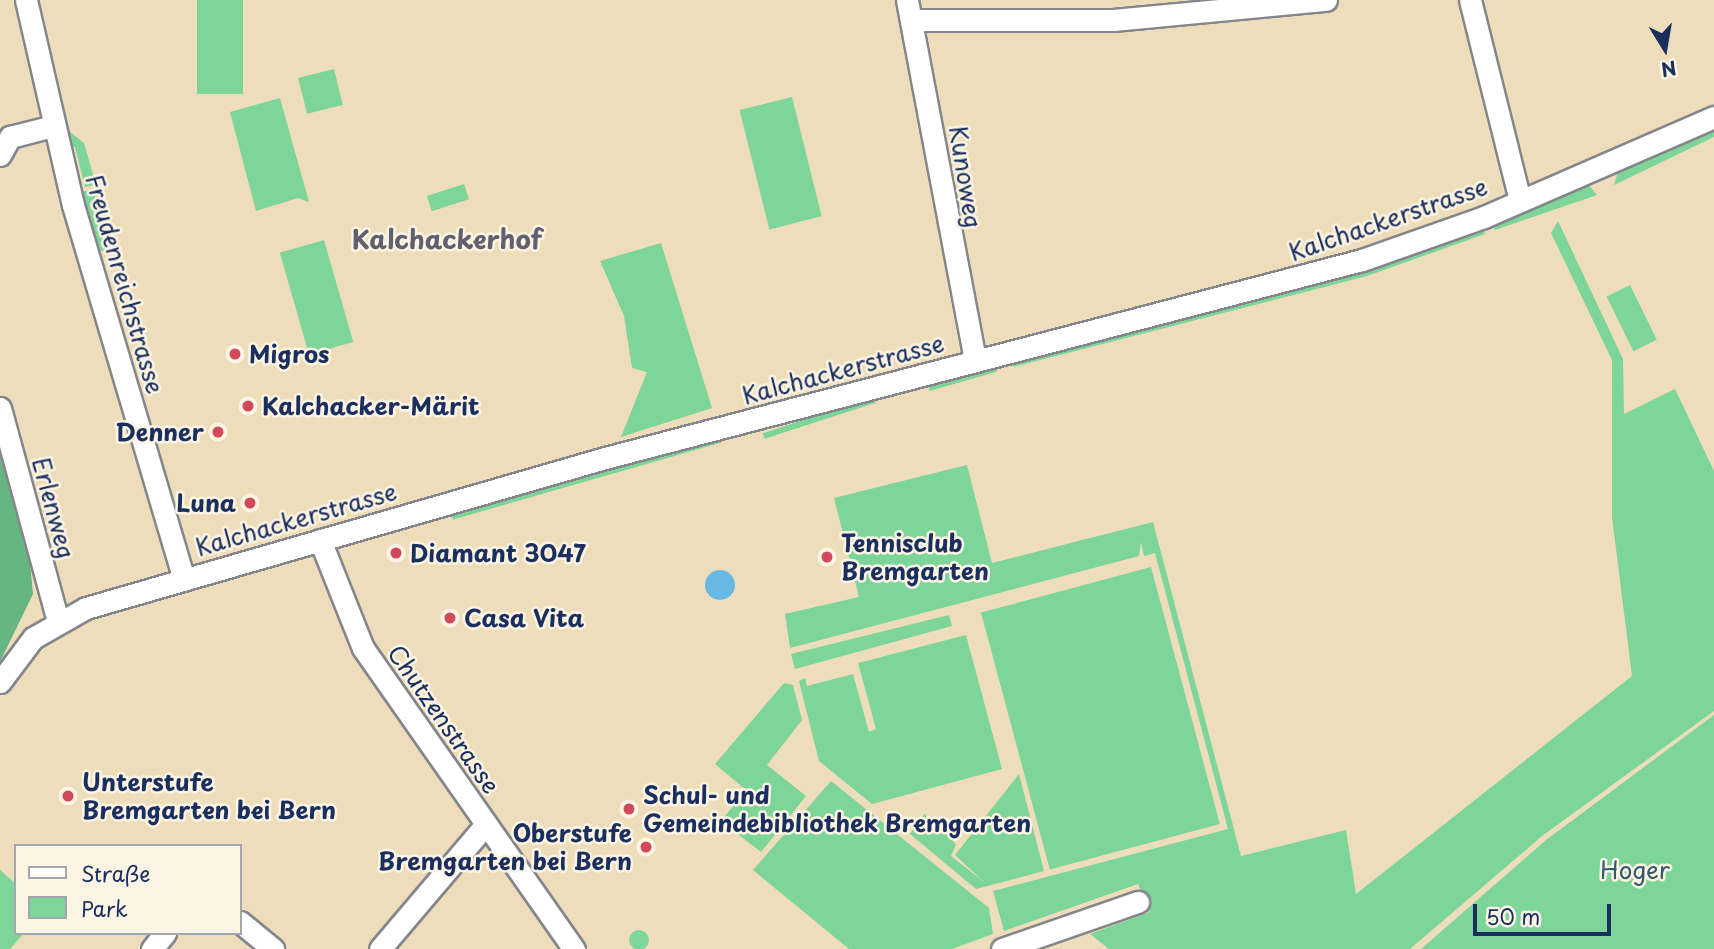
<!DOCTYPE html>
<meta charset="utf-8">
<style>
body{margin:0}
#map{position:relative;width:1714px;height:949px;overflow:hidden;background:#eeddba;font-family:"Playpen Sans",sans-serif}
div>[style]{position:absolute}
[style*='--x']{left:calc(var(--x)*1px);top:calc(var(--y)*1px);width:calc(var(--w)*1px);rotate:calc(var(--a)*1deg)}
.green>*{inset:0;background:#7dd59a;transform-origin:0 0}
.round{border-radius:50%}
.forest>*{inset:0;background:#66b682}
.water>*{inset:0;background:#68b8e3}
.roads{filter:drop-shadow(2px 0 #84868c) drop-shadow(-2px 0 #84868c) drop-shadow(0 2px #84868c) drop-shadow(0 -2px #84868c)}
.minor>*{height:21px;margin:-10.5px;padding:0 10.5px;transform-origin:10.5px;border-radius:10.5px;background:#fff}
.dots>*{width:19px;height:19px;translate:-50% -50%;box-sizing:border-box;border:4px solid #fcf5e5;border-radius:50%}
span{translate:-50% -50%;white-space:nowrap;text-align:center;line-height:1.15;-webkit-text-stroke:5px #fcf5e5;paint-order:stroke}
.street-label{font-size:24px;color:#1b2f5e}
.poi-label{font-size:24px;color:#1b2f5e;font-weight:700}
.left{translate:0 -50%;text-align:left}
.right{translate:-100% -50%;text-align:right}
.park-label{font-size:24px;color:#34586d}
.neighbourhood-label{font-size:26px;color:#61606f;font-weight:700}
.legend{position:absolute;left:14px;top:844px;width:228px;height:91px;box-sizing:border-box;background:#fcf5e5;border:2px solid #a2a6af;margin:0;padding:9px 12px;list-style:none;font-size:21px;color:#1b2f5e}
.legend li{display:flex;align-items:center;gap:14px;height:35px}
.legend b{width:35px;border:2px solid #a2a6af}
.north{position:absolute;left:1630px;top:14px;width:70px;height:70px;-webkit-text-stroke:5px #fcf5e5;paint-order:stroke;rotate:169deg;font-size:19px;font-weight:700;line-height:28px;text-align:center;color:#1b2f5e}
.north::after{content:'';display:block;margin:auto;width:24px;height:32px;background:#1b2f5e;clip-path:polygon(50% 0,100% 100%,50% 72%,0 100%)}
.scale{position:absolute;left:1473px;top:904px;width:138px;height:32px;box-sizing:border-box;border:4px solid #1b2f5e;border-top:0;padding-left:9px;font-size:21px;line-height:24px;white-space:nowrap;color:#1b2f5e;-webkit-text-stroke:5px #fcf5e5;paint-order:stroke}
</style>
<div id="map">
<div class="green">
<div style="left:197px;top:0;width:46px;height:94px"></div>
<div style="left:334px;top:69px;width:37px;height:37px;rotate:76deg"></div>
<div style="left:792px;top:97px;width:123px;height:54px;rotate:76deg"></div>
<div style="clip-path:polygon(280px 98px,309px 202px,298px 198px,256px 211px,230px 112px)"></div>
<div style="clip-path:polygon(64px 106px,70px 132px,84px 143px,96px 185px,85px 187px,75px 147px,69px 148px,59px 107px)"></div>
<div style="clip-path:polygon(1714px 127px,1714px 137px,1614px 185px,1619px 168px)"></div>
<div style="clip-path:polygon(1587px 183px,1597px 195px,1495px 230px,1492px 222px)"></div>
<div style="left:464px;top:184px;width:16px;height:39px;rotate:72deg"></div>
<div style="left:96px;top:188px;width:62px;height:16px;rotate:74deg"></div>
<div style="clip-path:polygon(1558px 221px,1623px 359px,1624px 414px,1675px 389px,1714px 471px,1714px 711px,1542px 836px,1410px 949px,1109px 949px,1090px 934px,1150px 912px,1138px 884px,1004px 931px,993px 891px,1228px 829px,1155px 553px,1144px 556px,1141px 542px,1139px 556px,790px 648px,785px 614px,859px 597px,834px 498px,967px 465px,992px 563px,1153px 522px,1241px 856px,1346px 830px,1356px 894px,1632px 676px,1612px 517px,1612px 360px,1551px 233px)"></div>
<div style="clip-path:polygon(1482px 227px,1485px 234px,1367px 276px,1013px 367px,1011px 361px)"></div>
<div style="left:324px;top:240px;width:106px;height:46px;rotate:74deg"></div>
<div style="clip-path:polygon(661px 243px,712px 408px,621px 437px,647px 372px,632px 368px,624px 316px,600px 261px)"></div>
<div style="left:1630px;top:285px;width:61px;height:26px;rotate:64deg"></div>
<div style="left:995px;top:365px;width:7px;height:70px;rotate:74deg"></div>
<div style="left:874px;top:397px;width:6px;height:117px;rotate:72deg"></div>
<div style="left:719px;top:436px;width:7px;height:279px;rotate:74deg"></div>
<div style="left:1151px;top:567px;width:266px;height:176px;rotate:75deg"></div>
<div style="clip-path:polygon(949px 615px,952px 626px,795px 669px,791px 654px)"></div>
<div style="clip-path:polygon(966px 635px,1002px 769px,872px 804px,819px 761px,799px 681px,805px 678px,807px 686px,853px 674px,869px 732px,876px 729px,858px 663px)"></div>
<div style="clip-path:polygon(784px 683px,793px 685px,802px 720px,767px 765px,806px 796px,761px 852px,721px 821px,746px 790px,715px 764px)"></div>
<div style="clip-path:polygon(1714px 715px,1714px 949px,1421px 949px,1546px 840px)"></div>
<div style="clip-path:polygon(1019px 774px,1044px 871px,976px 889px,910px 834px,925px 813px,928px 822px,938px 820px,956px 845px,951px 856px,984px 882px,955px 855px)"></div>
<div style="clip-path:polygon(831px 781px,989px 908px,993px 934px,952px 949px,849px 949px,753px 870px)"></div>
<div style="clip-path:polygon(0 870px,16px 884px,16px 933px,24px 933px,10px 949px,0 949px)"></div>
<div class="round" style="left:629px;top:930px;width:20px;height:20px"></div>
</div>
<div class="forest">
<div style="clip-path:polygon(0 442px,28px 542px,33px 594px,0 662px)"></div>
</div>
<div class="water">
<div class="round" style="left:705px;top:570px;width:30px;height:30px"></div>
</div>
<div class="roads">
<div class="minor">
<div style="--x:26;--y:0;--w:210;--a:77.1"></div>
<div style="--x:73;--y:205;--w:390;--a:73.5"></div>
<div style="--x:907;--y:0;--w:367;--a:79.3"></div>
<div style="--x:1470;--y:0;--w:207;--a:76"></div>
<div style="--x:911;--y:20;--w:202;--a:0"></div>
<div style="--x:1113;--y:20;--w:214;--a:-5.4"></div>
<div style="--x:0;--y:155;--w:21;--a:-61"></div>
<div style="--x:10;--y:137;--w:44;--a:-14.3"></div>
<div style="--x:0;--y:408;--w:221;--a:74.8"></div>
<div style="--x:320;--y:540;--w:116;--a:68.3"></div>
<div style="--x:363;--y:648;--w:368;--a:55"></div>
<div style="--x:0;--y:682;--w:55;--a:-53.1"></div>
<div style="--x:33;--y:638;--w:61;--a:-29.5"></div>
<div style="--x:86;--y:608;--w:540;--a:-16.12"></div>
<div style="--x:605;--y:458;--w:782;--a:-14.66"></div>
<div style="--x:1362;--y:260;--w:129;--a:-19.4"></div>
<div style="--x:1484;--y:217;--w:251;--a:-23.5"></div>
<div style="--x:240;--y:922;--w:43;--a:39.3"></div>
<div style="--x:152;--y:949;--w:21;--a:-51"></div>
<div style="--x:380;--y:949;--w:164;--a:-49.7"></div>
<div style="--x:1002;--y:949;--w:144;--a:-19.1"></div>
</div>
</div>
<div class="dots">
<div style="left:235px;top:354px;background:#d1495b"></div>
<div style="left:248px;top:406px;background:#d1495b"></div>
<div style="left:218px;top:432px;background:#d1495b"></div>
<div style="left:250px;top:503px;background:#d1495b"></div>
<div style="left:396px;top:553px;background:#d1495b"></div>
<div style="left:827px;top:557px;background:#d1495b"></div>
<div style="left:450px;top:618px;background:#d1495b"></div>
<div style="left:68px;top:796px;background:#d1495b"></div>
<div style="left:629px;top:809px;background:#d1495b"></div>
<div style="left:646px;top:847px;background:#d1495b"></div>
</div>
<div class="street-label">
<span style="left:966px;top:177px;rotate:81deg">Kunoweg</span>
<span style="left:1388px;top:219px;rotate:-19deg">Kalchackerstrasse</span>
<span style="left:125px;top:284px;rotate:74deg">Freudenreichstrasse</span>
<span style="left:843px;top:369px;rotate:-15deg">Kalchackerstrasse</span>
<span style="left:54px;top:508px;rotate:75deg">Erlenweg</span>
<span style="left:296px;top:519px;rotate:-16deg">Kalchackerstrasse</span>
<span style="left:444px;top:719px;rotate:55deg">Chutzenstrasse</span>
</div>
<div class="poi-label">
<span class="left" style="left:249px;top:354px">Migros</span>
<span class="left" style="left:262px;top:406px">Kalchacker-Märit</span>
<span class="right" style="left:204px;top:432px">Denner</span>
<span class="right" style="left:236px;top:503px">Luna</span>
<span class="left" style="left:841px;top:557px">Tennisclub<br>Bremgarten</span>
<span class="left" style="left:410px;top:553px">Diamant 3047</span>
<span class="left" style="left:464px;top:618px">Casa Vita</span>
<span class="left" style="left:82px;top:796px">Unterstufe<br>Bremgarten bei Bern</span>
<span class="left" style="left:643px;top:809px">Schul- und<br>Gemeindebibliothek Bremgarten</span>
<span class="right" style="left:632px;top:847px">Oberstufe<br>Bremgarten bei Bern</span>
</div>
<div class="park-label">
<span style="left:1635px;top:870px">Hoger</span>
</div>
<div class="neighbourhood-label">
<span style="left:447px;top:239px">Kalchackerhof</span>
</div>
<ul class="legend">
<li><b style="height:9px;background:#fff"></b>Straße</li>
<li><b style="height:19px;background:#7dd59a"></b>Park</li>
</ul>
<div class="north">N</div>
<div class="scale">50 m</div>
</div>
